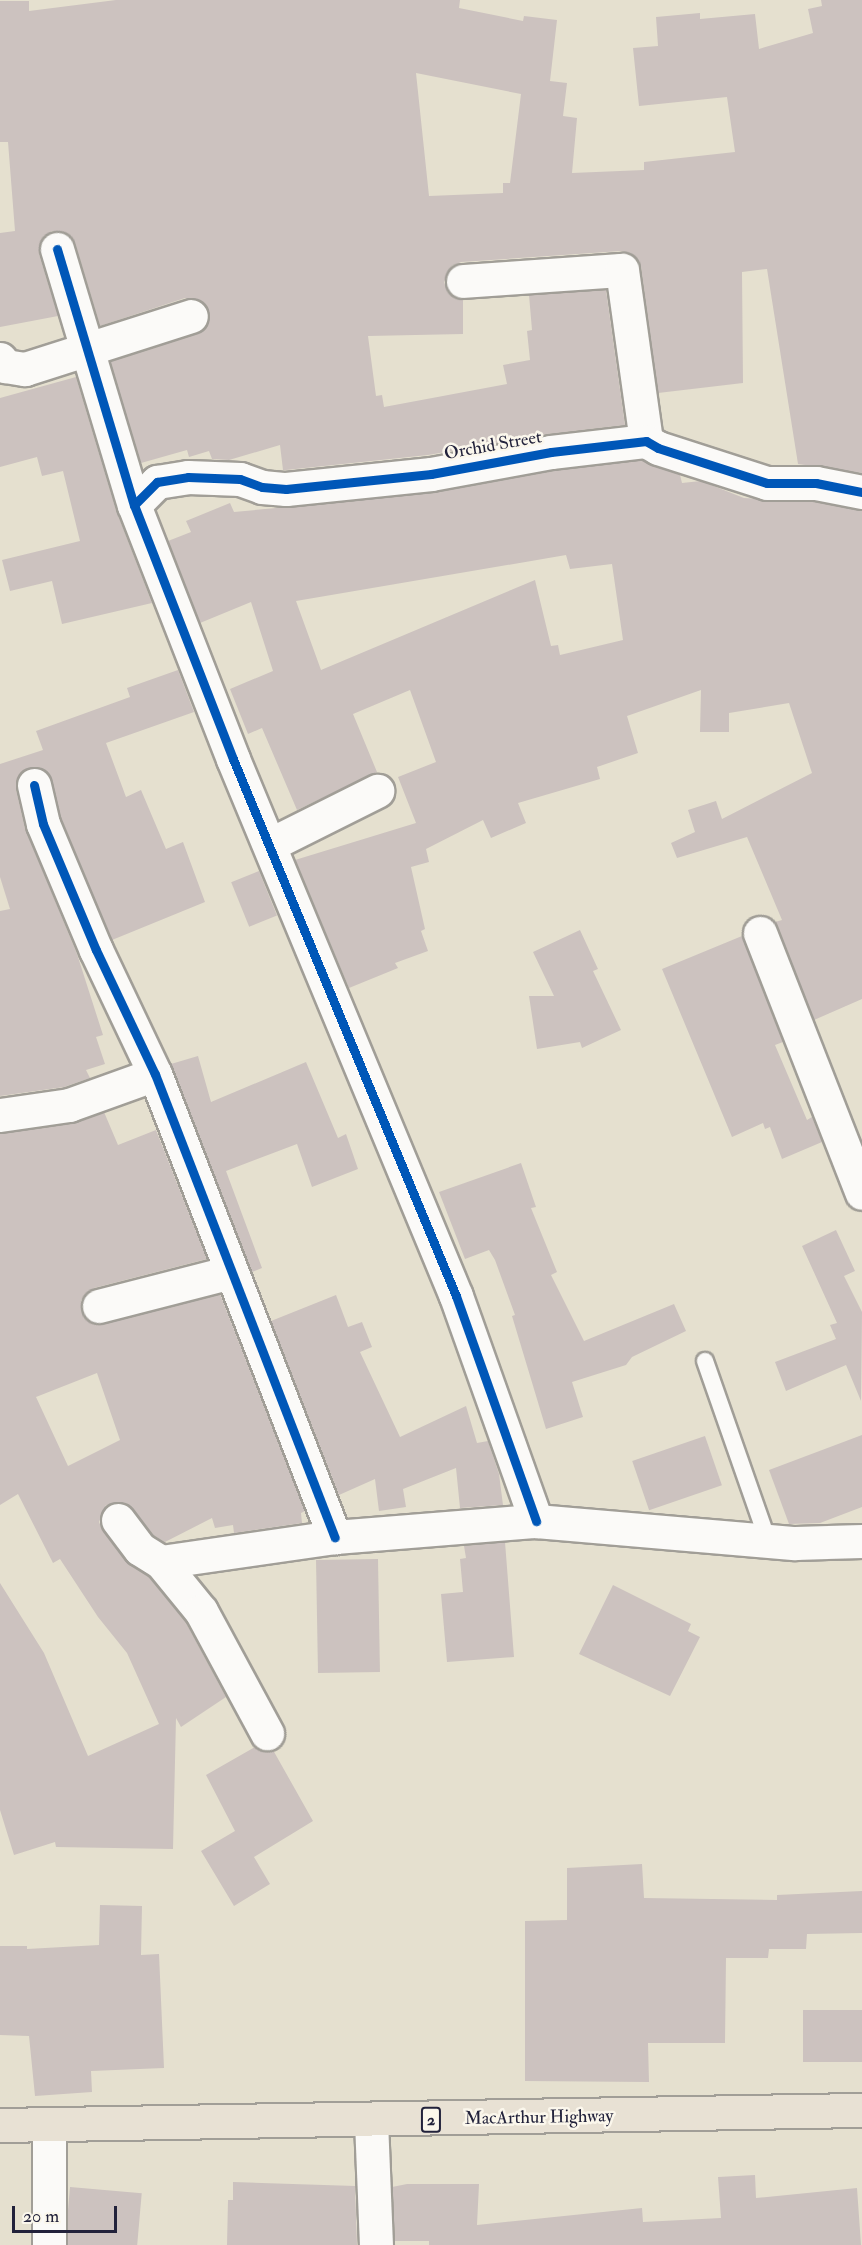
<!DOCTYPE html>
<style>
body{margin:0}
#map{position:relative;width:862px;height:2245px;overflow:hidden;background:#e5e0cf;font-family:"IM FELL Double Pica",serif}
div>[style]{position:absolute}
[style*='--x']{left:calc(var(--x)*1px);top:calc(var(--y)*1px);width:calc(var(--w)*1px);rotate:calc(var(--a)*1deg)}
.building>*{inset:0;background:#ccc2bf;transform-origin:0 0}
.roads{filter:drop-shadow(2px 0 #a19e97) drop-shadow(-2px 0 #a19e97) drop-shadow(0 2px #a19e97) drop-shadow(0 -2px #a19e97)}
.lane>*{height:16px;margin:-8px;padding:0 8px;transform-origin:8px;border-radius:8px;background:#fbfaf8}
.street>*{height:33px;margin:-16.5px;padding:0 16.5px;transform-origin:16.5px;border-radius:16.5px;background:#fbfaf8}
.highway>*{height:33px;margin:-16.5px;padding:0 16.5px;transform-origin:16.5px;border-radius:16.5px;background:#e8e1d4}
.cycleway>*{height:9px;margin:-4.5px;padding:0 4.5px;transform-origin:4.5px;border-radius:4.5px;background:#0057b8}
span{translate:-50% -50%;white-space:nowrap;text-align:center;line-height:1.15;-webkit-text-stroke:5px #fbf7ec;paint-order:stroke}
.shield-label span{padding:2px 4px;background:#fbf7ec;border:2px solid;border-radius:4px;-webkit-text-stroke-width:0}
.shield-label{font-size:16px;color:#22223b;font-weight:700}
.street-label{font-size:18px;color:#22223b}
.scale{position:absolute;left:12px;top:2206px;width:105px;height:27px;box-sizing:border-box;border:3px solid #22223b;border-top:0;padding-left:8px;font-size:18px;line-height:21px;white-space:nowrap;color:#22223b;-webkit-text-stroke:4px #fbf7ec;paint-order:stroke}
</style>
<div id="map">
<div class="building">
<div style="clip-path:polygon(evenodd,116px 0,460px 0,459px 8px,523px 21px,524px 16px,557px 20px,550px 81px,567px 83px,563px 116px,577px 118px,572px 173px,644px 170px,644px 162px,735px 152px,727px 97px,639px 106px,633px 48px,658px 46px,656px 17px,700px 13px,700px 19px,755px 14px,759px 49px,813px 33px,808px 9px,822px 6px,821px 0,862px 0,862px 473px,798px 464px,767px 269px,742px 272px,743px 383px,658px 393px,641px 267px,630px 253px,621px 251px,461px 262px,452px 266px,444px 282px,448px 292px,463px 300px,463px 334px,368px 336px,376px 396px,382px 395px,384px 407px,507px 384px,503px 365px,530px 360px,527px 331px,532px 330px,529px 295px,606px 290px,625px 425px,548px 434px,428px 455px,286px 470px,283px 470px,280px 445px,229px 460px,212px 459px,209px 451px,189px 457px,187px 450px,141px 463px,110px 361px,197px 334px,209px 319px,204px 303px,185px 298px,100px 326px,75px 243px,62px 231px,52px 231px,43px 237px,39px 254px,58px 316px,0 327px,0 233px,15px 231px,8px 142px,0 142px,0 1px,29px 1px,29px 11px,116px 0,416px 73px,521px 94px,510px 183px,503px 183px,503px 193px,429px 196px,416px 73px)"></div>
<div style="clip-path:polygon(76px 377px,116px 510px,152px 603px,62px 624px,52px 581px,10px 591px,2px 560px,80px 541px,63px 471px,42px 476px,37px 457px,0 467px,0 398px)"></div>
<div style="clip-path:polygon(evenodd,642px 460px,680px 475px,682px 483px,701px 481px,744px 498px,814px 502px,862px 510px,862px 999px,814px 1020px,775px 922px,782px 920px,747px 837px,677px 858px,671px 843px,695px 832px,688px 810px,716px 801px,722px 819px,812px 773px,789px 703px,729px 713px,729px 732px,700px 732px,701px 690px,627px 716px,638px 753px,597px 767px,600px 779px,518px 803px,526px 823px,491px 838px,483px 820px,426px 849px,429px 862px,411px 867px,425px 929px,421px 931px,428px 951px,395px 963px,398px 968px,349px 988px,295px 860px,416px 823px,398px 777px,436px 762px,410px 690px,353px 714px,377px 772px,297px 810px,262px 728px,248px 734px,230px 689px,273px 671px,251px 602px,200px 623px,168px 541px,191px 532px,186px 521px,230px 503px,234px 512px,433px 493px,554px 471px,642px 460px,566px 555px,570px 569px,612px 564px,623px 640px,560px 655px,558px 645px,551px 646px,535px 580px,321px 670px,296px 601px,566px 555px)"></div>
<div style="clip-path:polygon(178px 670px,194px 712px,106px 743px,126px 797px,141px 790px,166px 849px,183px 842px,205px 902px,112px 940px,61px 818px,48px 773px,39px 767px,21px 772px,16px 789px,25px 828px,77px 954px,103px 1035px,96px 1037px,105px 1064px,86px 1070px,90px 1078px,64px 1087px,0 1096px,0 911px,10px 909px,0 877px,0 764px,43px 750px,36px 731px,130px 697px,127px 688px)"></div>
<div style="left:259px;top:871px;width:48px;height:30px;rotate:68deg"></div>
<div style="clip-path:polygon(580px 930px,598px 969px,593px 971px,621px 1030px,582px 1048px,580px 1042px,537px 1049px,529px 996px,554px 996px,533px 952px)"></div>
<div style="clip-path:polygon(742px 936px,783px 1042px,775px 1045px,807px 1120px,812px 1117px,822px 1142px,782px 1159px,770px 1127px,765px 1129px,763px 1123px,732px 1137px,662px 969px)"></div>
<div style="clip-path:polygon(198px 1056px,211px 1102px,306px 1062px,338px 1138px,346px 1134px,358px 1169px,312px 1187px,297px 1144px,226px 1171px,262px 1268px,252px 1272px,171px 1064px)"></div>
<div style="clip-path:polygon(evenodd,104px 1112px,118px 1145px,156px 1130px,207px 1259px,94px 1288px,81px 1300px,81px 1311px,93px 1324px,103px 1324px,220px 1294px,305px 1511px,301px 1513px,302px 1523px,234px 1533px,233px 1525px,215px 1528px,212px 1518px,165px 1542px,153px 1535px,126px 1503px,106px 1505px,99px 1522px,103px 1531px,125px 1560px,148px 1576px,185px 1621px,226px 1697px,181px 1727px,176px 1718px,173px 1849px,56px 1847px,55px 1842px,14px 1855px,0 1810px,0 1583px,44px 1653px,88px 1756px,159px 1724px,127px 1653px,98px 1617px,60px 1559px,53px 1563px,18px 1494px,0 1505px,0 1133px,72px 1124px,104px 1112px,97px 1373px,120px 1440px,68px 1466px,36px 1397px,97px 1373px)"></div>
<div style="clip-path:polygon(521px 1163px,536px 1207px,531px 1208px,557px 1272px,551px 1275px,584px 1341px,674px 1304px,686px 1331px,632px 1357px,626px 1365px,572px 1382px,583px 1417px,546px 1429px,512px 1316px,515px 1315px,495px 1260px,489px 1250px,465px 1259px,439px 1192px)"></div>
<div style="clip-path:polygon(836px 1230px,855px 1271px,844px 1276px,862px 1312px,861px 1401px,846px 1365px,786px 1391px,775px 1362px,836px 1339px,830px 1325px,837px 1323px,802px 1246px)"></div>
<div style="clip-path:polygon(336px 1295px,348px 1327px,362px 1322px,372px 1347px,360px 1352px,400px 1437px,466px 1406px,477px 1443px,488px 1441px,499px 1474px,503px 1505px,460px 1508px,456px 1468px,403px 1489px,406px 1507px,379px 1511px,375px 1479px,339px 1495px,271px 1321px)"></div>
<div style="clip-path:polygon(862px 1435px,862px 1507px,820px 1523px,789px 1524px,769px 1470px)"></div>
<div style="left:705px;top:1436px;width:52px;height:77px;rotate:71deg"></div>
<div style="clip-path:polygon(505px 1542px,514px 1657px,447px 1662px,441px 1594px,463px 1592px,460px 1559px,466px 1558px,464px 1546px)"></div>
<div style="left:378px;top:1559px;width:113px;height:62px;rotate:89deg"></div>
<div style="clip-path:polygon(613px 1585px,691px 1624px,688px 1631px,700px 1637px,670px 1696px,579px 1654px)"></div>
<div style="clip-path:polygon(255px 1747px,273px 1750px,313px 1821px,254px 1857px,270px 1884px,234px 1906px,201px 1851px,235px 1831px,206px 1775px)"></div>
<div style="clip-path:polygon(642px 1864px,644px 1898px,777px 1900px,777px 1895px,862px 1891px,862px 1933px,807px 1934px,806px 1949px,769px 1949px,768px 1958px,726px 1958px,725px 2043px,648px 2043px,649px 2082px,525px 2081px,525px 1921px,567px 1920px,567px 1868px)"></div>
<div style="clip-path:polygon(100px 1905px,142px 1906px,141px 1955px,159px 1954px,164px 2068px,91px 2071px,92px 2092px,35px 2096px,29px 2036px,0 2035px,0 1946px,27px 1946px,27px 1949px,99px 1945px)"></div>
<div style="left:862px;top:2010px;width:52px;height:59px;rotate:90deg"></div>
<div style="clip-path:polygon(755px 2175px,756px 2198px,857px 2188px,861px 2245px,429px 2245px,429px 2241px,395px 2241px,392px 2187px,407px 2184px,479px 2184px,477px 2225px,642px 2208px,643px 2222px,721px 2218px,718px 2177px)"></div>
<div style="clip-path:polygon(233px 2182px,355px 2186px,357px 2245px,227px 2245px,228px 2200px,233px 2200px)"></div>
<div style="left:70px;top:2187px;width:72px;height:58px;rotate:5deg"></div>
</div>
<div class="roads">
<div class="lane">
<div style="--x:705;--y:1361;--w:188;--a:70.7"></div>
</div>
<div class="street">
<div style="--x:57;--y:249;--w:267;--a:73.3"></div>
<div style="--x:134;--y:505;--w:273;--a:68.7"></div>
<div style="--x:233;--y:759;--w:581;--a:67.45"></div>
<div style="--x:456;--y:1296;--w:239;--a:70.4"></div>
<div style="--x:463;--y:281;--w:159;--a:-4"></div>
<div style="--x:622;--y:270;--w:173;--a:82"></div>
<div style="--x:0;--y:359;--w:9;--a:54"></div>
<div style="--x:5;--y:366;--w:20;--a:9"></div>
<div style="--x:25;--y:369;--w:174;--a:-17.7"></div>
<div style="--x:134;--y:505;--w:33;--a:-45"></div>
<div style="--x:157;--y:482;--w:31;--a:-9"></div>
<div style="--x:188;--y:477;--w:52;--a:2.2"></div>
<div style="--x:240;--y:479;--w:23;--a:20"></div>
<div style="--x:262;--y:487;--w:24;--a:5"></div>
<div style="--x:286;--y:489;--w:146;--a:-5.9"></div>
<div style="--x:431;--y:474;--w:122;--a:-10.4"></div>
<div style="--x:551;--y:452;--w:96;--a:-6.6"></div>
<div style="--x:646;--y:441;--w:14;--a:30"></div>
<div style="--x:658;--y:448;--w:114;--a:17.8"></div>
<div style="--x:767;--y:483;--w:49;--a:0"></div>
<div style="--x:816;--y:483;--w:47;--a:11.1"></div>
<div style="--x:34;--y:785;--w:40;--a:77"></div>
<div style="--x:43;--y:824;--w:137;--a:67.2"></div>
<div style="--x:96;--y:950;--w:137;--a:64.6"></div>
<div style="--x:155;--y:1074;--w:497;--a:68.8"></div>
<div style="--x:271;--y:844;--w:119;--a:-26.6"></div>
<div style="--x:760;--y:933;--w:279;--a:68.6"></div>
<div style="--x:0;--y:1115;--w:70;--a:-8.2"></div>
<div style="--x:69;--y:1105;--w:91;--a:-19.8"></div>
<div style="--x:99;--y:1306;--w:136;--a:-14.4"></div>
<div style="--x:118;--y:1520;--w:36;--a:53"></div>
<div style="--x:140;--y:1549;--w:25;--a:32"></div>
<div style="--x:161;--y:1562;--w:63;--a:50.8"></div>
<div style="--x:201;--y:1611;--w:139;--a:61.6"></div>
<div style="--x:161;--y:1562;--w:176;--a:-8.2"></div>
<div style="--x:335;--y:1537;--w:202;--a:-4.6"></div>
<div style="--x:536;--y:1521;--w:260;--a:4.9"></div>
<div style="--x:795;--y:1543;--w:67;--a:-1.7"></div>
<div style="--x:371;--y:2121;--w:124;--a:87.7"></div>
<div style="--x:49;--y:2245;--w:119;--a:-90"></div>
</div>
<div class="highway">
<div style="--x:0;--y:2125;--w:862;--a:-1"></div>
</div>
</div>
<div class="cycleway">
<div style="--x:57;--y:249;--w:267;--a:73.3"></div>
<div style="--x:134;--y:505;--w:273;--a:68.7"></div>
<div style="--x:233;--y:759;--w:581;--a:67.45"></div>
<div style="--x:456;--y:1296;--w:239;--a:70.4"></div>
<div style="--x:134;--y:505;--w:33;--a:-45"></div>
<div style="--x:157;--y:482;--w:31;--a:-9"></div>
<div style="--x:188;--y:477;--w:52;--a:2.2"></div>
<div style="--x:240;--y:479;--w:23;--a:20"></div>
<div style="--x:262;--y:487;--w:24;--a:5"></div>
<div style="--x:286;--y:489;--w:146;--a:-5.9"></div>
<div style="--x:431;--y:474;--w:122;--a:-10.4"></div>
<div style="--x:551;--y:452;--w:96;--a:-6.6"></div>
<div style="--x:646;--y:441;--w:14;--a:30"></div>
<div style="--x:658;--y:448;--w:114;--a:17.8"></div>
<div style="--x:767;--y:483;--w:49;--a:0"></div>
<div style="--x:816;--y:483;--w:47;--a:11.1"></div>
<div style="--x:34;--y:785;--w:40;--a:77"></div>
<div style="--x:43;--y:824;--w:137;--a:67.2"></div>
<div style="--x:96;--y:950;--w:137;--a:64.6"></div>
<div style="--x:155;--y:1074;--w:497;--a:68.8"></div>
</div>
<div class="shield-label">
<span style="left:431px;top:2120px">2</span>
</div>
<div class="street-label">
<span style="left:493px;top:446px;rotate:-10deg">Orchid Street</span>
<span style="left:539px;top:2118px;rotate:-1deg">MacArthur Highway</span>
</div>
<div class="scale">20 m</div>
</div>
